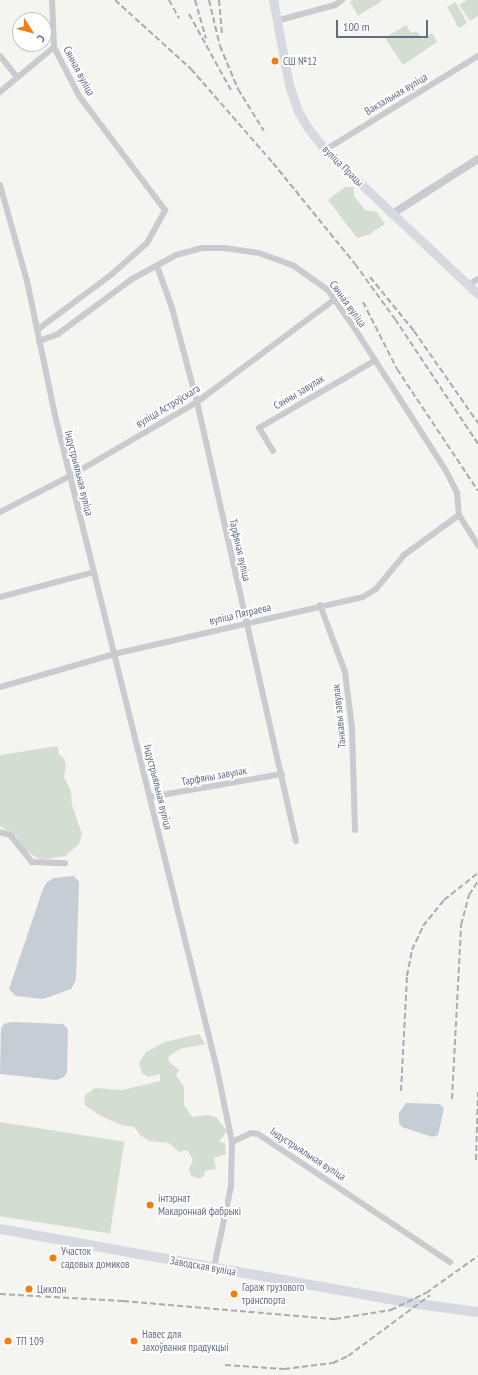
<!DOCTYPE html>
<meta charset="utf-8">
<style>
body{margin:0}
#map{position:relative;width:478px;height:1375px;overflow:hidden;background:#f4f5f0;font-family:"PT Sans Narrow",sans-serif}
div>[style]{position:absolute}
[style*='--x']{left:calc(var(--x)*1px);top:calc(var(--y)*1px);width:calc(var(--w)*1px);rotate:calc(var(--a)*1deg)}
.green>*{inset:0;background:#d3ddd1;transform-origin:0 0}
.water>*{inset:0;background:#c6cdd4}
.minor>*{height:6px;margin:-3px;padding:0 3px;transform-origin:3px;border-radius:3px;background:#c9cbcf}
.tertiary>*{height:8px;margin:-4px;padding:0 4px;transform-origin:4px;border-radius:4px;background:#c9cbcf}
.secondary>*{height:9px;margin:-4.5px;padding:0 4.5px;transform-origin:4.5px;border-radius:4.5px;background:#d6d9df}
.primary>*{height:10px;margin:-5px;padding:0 5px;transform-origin:5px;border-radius:5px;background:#d6d9df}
.rail>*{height:2px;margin-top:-1px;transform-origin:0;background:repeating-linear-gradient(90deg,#a8abb2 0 6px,transparent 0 9px)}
.dots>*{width:11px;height:11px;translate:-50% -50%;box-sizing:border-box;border:2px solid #fff;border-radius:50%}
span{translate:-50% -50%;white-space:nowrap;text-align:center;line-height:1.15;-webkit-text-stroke:4px #fff;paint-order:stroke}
.poi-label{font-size:11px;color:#616c85}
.left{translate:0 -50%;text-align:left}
.street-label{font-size:11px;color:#616c85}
.north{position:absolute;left:12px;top:12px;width:40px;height:40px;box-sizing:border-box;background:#fff;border:1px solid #c0c4ce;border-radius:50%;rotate:126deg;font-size:11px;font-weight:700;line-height:16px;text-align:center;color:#616c85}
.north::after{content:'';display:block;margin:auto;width:14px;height:18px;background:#f57c11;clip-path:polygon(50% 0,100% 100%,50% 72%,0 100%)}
.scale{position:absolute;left:336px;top:20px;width:92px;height:18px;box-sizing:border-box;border:2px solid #616c85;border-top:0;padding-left:5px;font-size:12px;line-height:14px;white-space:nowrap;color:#616c85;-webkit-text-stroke:3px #fff;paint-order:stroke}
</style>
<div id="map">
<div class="green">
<div style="clip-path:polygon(353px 0,381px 0,382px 1px,358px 16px,350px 2px)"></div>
<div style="clip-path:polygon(467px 0,478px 0,478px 16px,470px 21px,459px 5px)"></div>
<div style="left:456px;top:2px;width:24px;height:10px;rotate:62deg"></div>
<div style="clip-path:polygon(406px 25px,411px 33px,416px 31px,423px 39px,432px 33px,437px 42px,403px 65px,385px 38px)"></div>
<div style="clip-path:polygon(345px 187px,354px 187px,354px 196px,365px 210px,377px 212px,385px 224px,368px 235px,357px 238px,328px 200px)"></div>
<div style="clip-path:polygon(58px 746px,59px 755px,64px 758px,66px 765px,64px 777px,71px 791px,72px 805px,82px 834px,79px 844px,65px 856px,41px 860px,26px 851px,16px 837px,0 826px,0 755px)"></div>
<div style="clip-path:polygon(199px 1034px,205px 1044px,180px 1049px,168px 1057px,169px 1062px,179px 1070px,176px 1075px,184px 1087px,184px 1105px,192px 1117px,207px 1115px,216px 1117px,227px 1131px,219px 1142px,225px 1143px,226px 1154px,214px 1158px,216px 1169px,205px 1171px,204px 1176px,199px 1179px,191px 1176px,189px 1169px,193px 1160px,187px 1150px,179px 1152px,169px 1143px,150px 1141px,141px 1136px,134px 1127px,121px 1125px,99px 1115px,85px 1105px,84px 1096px,95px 1088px,122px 1090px,160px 1081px,160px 1074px,148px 1077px,142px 1073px,139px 1063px,146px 1052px,165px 1042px)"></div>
<div style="left:0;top:1122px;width:126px;height:93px;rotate:9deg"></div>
</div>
<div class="water">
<div style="clip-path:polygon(74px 876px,79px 882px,76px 980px,71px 989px,43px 999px,16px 996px,9px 989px,43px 889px,47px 882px,54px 878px)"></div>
<div style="clip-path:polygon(11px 1022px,63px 1024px,68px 1029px,67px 1072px,64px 1077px,56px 1080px,0 1074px,1px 1029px,4px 1024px)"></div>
<div style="clip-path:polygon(406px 1103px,440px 1104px,444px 1108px,438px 1135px,432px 1137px,402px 1127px,399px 1123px,399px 1113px)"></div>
</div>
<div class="minor">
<div style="--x:276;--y:21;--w:61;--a:-15.2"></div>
<div style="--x:335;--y:5;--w:9;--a:-36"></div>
<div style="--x:0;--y:56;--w:27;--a:51"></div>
<div style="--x:0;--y:92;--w:70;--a:-39.8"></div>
<div style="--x:325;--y:150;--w:180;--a:-31.6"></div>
<div style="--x:0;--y:185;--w:100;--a:74.3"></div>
<div style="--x:27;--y:281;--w:137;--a:78.2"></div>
<div style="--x:55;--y:415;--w:674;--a:76.09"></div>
<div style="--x:217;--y:1069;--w:75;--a:78.4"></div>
<div style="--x:232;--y:1142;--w:21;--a:-25"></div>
<div style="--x:251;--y:1133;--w:7;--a:8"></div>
<div style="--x:258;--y:1134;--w:231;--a:33.7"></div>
<div style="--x:157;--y:266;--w:45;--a:70.3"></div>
<div style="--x:172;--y:308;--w:97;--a:75.1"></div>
<div style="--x:197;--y:402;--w:450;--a:77.3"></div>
<div style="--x:468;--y:285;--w:12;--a:-31"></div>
<div style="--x:37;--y:330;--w:94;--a:-36.7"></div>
<div style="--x:112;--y:274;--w:47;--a:-41.5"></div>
<div style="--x:147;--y:243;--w:38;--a:-61"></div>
<div style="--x:165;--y:210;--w:143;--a:-127"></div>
<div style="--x:79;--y:96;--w:55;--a:-117"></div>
<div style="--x:54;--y:47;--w:47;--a:-92.4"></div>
<div style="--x:39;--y:341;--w:20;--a:-20"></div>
<div style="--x:58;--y:334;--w:92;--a:-36.6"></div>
<div style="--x:132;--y:279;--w:50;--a:-28.6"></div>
<div style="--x:176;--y:255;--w:27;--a:-15"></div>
<div style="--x:202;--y:248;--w:22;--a:0"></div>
<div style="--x:224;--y:248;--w:35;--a:8"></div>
<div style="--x:259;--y:253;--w:37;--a:20"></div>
<div style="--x:294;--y:266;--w:42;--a:35.2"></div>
<div style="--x:328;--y:290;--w:47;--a:55.3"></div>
<div style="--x:355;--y:329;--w:166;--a:57.3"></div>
<div style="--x:445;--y:469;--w:27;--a:63"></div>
<div style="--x:457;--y:493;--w:22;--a:85"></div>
<div style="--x:459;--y:515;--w:36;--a:58"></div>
<div style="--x:273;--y:451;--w:27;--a:-121"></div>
<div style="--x:259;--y:428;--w:133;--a:-30.2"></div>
<div style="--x:0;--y:512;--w:79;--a:-27.2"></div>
<div style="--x:70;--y:476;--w:147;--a:-30.2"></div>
<div style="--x:197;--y:402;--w:172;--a:-36.7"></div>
<div style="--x:0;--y:597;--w:97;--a:-14.9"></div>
<div style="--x:320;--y:605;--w:72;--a:69.5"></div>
<div style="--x:345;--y:672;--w:56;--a:82.9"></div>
<div style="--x:352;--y:728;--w:102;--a:88.3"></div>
<div style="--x:0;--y:687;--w:119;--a:-16.1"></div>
<div style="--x:114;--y:654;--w:255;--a:-12.9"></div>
<div style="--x:363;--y:597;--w:15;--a:-32"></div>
<div style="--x:376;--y:589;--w:44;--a:-50.5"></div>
<div style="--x:404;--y:555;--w:68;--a:-36"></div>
<div style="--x:150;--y:797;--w:134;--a:-9.9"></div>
<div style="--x:0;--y:832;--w:10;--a:17"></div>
<div style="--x:10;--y:835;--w:35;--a:51"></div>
<div style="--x:32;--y:862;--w:33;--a:2"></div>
<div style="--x:214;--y:1267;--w:83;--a:-78.1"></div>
<div style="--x:231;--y:1186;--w:44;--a:-88.7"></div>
</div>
<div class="tertiary">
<div style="--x:392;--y:214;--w:102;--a:-32.6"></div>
</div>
<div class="secondary">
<div style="--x:273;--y:0;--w:86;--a:79.3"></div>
<div style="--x:289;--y:85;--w:28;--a:71"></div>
<div style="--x:298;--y:111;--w:20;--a:60"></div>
<div style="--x:308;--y:128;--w:28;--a:52"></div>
<div style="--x:325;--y:150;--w:210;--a:43.3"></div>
</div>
<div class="primary">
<div style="--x:0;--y:1229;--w:425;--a:10.2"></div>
<div style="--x:418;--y:1304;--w:61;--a:7.6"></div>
</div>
<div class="rail">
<div style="--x:115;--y:0;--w:103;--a:42.2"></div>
<div style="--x:191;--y:69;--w:125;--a:48.9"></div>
<div style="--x:273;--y:163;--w:130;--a:50.9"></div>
<div style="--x:355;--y:264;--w:68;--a:54"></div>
<div style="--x:395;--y:319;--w:150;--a:56.4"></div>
<div style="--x:169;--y:0;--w:21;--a:61"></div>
<div style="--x:195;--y:0;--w:40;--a:74"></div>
<div style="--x:209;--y:0;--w:47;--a:76.6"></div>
<div style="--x:220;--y:46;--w:47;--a:67.3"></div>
<div style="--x:238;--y:89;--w:49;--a:58.2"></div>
<div style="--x:219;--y:0;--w:33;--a:85"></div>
<div style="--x:189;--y:14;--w:87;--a:61.1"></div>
<div style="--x:370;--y:277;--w:70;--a:50.8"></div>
<div style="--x:414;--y:331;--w:112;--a:55.2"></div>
<div style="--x:363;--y:302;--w:75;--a:63.1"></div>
<div style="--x:397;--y:369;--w:146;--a:56.4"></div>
<div style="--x:401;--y:1091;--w:115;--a:-87"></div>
<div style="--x:407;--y:976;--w:26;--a:-79"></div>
<div style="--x:412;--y:950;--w:26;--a:-65"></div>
<div style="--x:423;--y:926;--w:33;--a:-51"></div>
<div style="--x:444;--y:900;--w:43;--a:-38.5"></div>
<div style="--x:452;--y:1099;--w:174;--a:-87"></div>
<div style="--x:461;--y:925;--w:31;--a:-75"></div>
<div style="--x:469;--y:895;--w:17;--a:-57"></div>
<div style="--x:476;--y:1160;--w:68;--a:-88.3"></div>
<div style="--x:0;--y:1294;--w:123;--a:3.3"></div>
<div style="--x:123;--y:1301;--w:213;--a:4.9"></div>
<div style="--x:335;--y:1319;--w:57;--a:-9.1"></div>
<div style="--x:391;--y:1310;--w:39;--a:-26"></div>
<div style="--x:426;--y:1293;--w:64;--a:-35.4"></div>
<div style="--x:225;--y:1365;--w:59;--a:3.9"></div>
<div style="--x:284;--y:1369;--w:49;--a:-7"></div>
<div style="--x:333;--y:1363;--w:17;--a:-25"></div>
<div style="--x:348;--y:1356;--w:102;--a:-36.6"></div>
</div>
<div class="dots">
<div style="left:275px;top:61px;background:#f57c11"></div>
<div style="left:150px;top:1205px;background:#f57c11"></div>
<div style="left:53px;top:1258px;background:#f57c11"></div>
<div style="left:29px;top:1289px;background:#f57c11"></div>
<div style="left:234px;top:1294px;background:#f57c11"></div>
<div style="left:8px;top:1341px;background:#f57c11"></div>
<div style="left:134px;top:1341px;background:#f57c11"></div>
</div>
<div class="poi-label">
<span class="left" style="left:283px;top:61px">СШ №12</span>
<span class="left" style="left:158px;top:1205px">інтэрнат<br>Макароннай фабрыкі</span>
<span class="left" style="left:61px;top:1258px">Участок<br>садовых домиков</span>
<span class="left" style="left:242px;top:1294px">Гараж грузового<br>транспорта</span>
<span class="left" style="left:37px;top:1289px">Циклон</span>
<span class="left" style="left:142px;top:1341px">Навес для<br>захоўвання прадукцыі</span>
<span class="left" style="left:16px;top:1341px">ТП 109</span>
</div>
<div class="street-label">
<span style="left:79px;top:71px;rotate:62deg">Сянная вуліца</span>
<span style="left:396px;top:94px;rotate:-31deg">Вакзальная вуліца</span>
<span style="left:343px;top:166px;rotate:45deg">вуліца Працы</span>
<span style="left:348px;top:304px;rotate:54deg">Сянная вуліца</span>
<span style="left:299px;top:392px;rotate:-31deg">Сянны завулак</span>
<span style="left:168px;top:406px;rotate:-31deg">вуліца Астроўскага</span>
<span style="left:79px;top:473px;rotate:76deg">Індустрыяльная вуліца</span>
<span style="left:240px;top:550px;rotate:77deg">Тарфяная вуліца</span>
<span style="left:240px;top:614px;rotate:-13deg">вуліца Пятраева</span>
<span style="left:339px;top:716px;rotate:-96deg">Танкавы завулак</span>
<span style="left:214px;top:776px;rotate:-10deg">Тарфяны завулак</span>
<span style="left:158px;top:787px;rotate:76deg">Індустрыяльная вуліца</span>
<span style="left:308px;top:1154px;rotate:33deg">Індустрыяльная вуліца</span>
<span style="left:203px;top:1266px;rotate:10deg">Заводская вуліца</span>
</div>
<div class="north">С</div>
<div class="scale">100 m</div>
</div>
